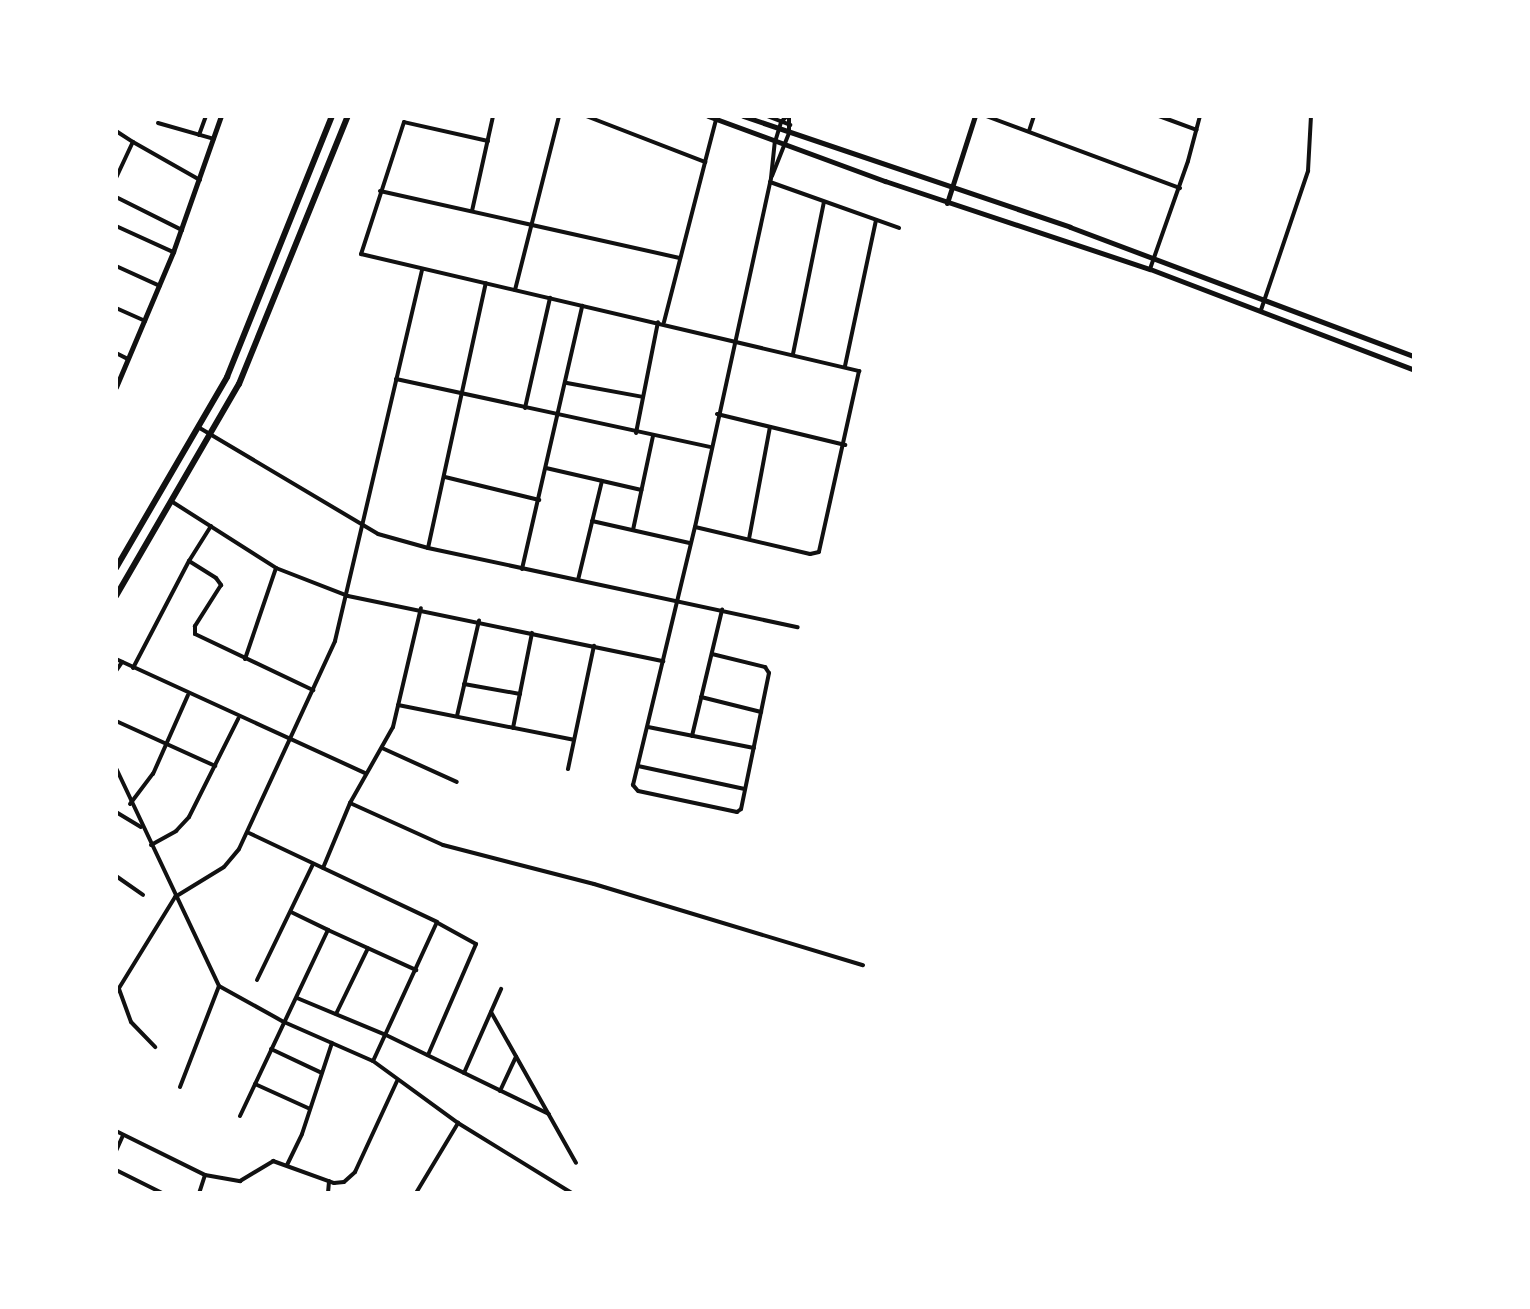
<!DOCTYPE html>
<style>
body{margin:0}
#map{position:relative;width:1530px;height:1309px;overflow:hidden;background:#fff;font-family:Inter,sans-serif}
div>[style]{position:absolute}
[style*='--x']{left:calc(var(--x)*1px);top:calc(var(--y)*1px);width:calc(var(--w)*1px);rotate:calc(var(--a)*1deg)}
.minor>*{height:4px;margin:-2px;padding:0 2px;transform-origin:2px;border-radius:2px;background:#111}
.tertiary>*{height:5px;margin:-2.5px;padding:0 2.5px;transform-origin:2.5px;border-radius:2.5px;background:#111}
.secondary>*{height:6px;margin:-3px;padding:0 3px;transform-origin:3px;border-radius:3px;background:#111}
span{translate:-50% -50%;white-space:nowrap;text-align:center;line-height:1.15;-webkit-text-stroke:7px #fff;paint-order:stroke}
.frame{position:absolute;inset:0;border:118px solid #fff;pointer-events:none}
</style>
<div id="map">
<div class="minor">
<div style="--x:586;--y:116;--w:128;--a:21.1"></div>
<div style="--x:705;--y:162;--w:48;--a:-75.4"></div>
<div style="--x:767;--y:116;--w:25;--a:21"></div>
<div style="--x:986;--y:116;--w:207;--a:20.4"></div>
<div style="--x:1159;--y:116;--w:40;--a:20.2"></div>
<div style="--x:158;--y:123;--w:58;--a:15.9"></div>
<div style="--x:116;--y:131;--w:20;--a:33"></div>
<div style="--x:1029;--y:131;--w:16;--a:-72"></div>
<div style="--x:199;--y:135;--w:20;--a:-70"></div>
<div style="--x:488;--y:141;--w:86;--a:-167.3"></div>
<div style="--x:404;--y:122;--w:139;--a:108"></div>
<div style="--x:361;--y:254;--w:512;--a:13.22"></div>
<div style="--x:859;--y:371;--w:185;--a:102.5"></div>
<div style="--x:819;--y:552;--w:9;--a:167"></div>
<div style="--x:810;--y:554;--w:118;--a:-166.8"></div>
<div style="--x:772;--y:176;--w:46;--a:-68.4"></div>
<div style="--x:789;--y:133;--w:17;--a:-90"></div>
<div style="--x:116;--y:178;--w:40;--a:-65"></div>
<div style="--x:133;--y:142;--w:77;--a:29.6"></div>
<div style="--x:770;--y:182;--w:137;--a:19.6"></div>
<div style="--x:380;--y:191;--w:307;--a:12.6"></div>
<div style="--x:116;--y:197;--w:74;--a:26.6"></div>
<div style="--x:472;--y:211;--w:97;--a:-77.5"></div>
<div style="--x:116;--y:226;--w:63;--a:24.5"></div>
<div style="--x:116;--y:266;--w:48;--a:24.4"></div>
<div style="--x:1150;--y:269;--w:114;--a:-70.6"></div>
<div style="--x:1188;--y:161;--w:47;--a:-75.1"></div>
<div style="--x:515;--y:290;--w:179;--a:-75.8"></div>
<div style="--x:116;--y:308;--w:32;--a:24"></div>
<div style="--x:1261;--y:310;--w:147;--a:-71.3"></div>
<div style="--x:1308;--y:171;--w:55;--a:-86.9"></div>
<div style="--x:664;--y:322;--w:165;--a:-75.6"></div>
<div style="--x:116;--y:353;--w:13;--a:27"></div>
<div style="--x:793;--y:354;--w:155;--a:-78.5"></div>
<div style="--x:845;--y:366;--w:149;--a:-78"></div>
<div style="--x:396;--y:379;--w:321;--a:12.2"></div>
<div style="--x:567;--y:383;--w:77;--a:10.4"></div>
<div style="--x:525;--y:408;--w:113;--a:-77.2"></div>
<div style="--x:717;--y:414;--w:132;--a:13.6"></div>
<div style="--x:198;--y:427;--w:209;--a:30.7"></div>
<div style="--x:378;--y:534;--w:52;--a:15.6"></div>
<div style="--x:428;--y:548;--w:378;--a:12.1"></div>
<div style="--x:636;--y:433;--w:113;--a:-78.8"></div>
<div style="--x:546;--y:468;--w:98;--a:13"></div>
<div style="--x:445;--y:477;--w:97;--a:13.7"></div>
<div style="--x:171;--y:501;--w:125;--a:32.5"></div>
<div style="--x:276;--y:568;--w:77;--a:21.3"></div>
<div style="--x:348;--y:596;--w:322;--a:11.7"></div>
<div style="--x:592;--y:521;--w:100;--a:12.7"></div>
<div style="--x:211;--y:526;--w:41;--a:122.2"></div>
<div style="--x:189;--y:561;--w:32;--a:32"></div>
<div style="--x:216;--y:578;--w:9;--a:54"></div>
<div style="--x:221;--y:585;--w:49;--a:122.4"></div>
<div style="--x:195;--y:626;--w:8;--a:90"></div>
<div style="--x:195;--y:634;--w:131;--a:25.4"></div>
<div style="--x:633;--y:530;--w:96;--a:-78"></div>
<div style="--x:749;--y:539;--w:114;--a:-79.4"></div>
<div style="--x:428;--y:548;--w:271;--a:-77.7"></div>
<div style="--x:522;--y:569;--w:270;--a:-77.1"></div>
<div style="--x:578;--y:580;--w:102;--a:-76.4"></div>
<div style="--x:712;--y:654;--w:55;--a:13.8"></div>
<div style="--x:765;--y:667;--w:7;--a:56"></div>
<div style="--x:769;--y:673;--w:139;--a:101.6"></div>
<div style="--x:741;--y:809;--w:5;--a:143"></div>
<div style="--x:737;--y:812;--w:101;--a:-168"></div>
<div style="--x:638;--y:791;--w:8;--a:-130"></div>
<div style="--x:633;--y:785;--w:265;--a:-76.5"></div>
<div style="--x:695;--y:527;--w:357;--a:-77.7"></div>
<div style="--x:771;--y:178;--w:36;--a:-84"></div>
<div style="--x:775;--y:142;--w:21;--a:-73"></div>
<div style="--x:781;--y:122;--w:8;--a:-45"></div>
<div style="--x:116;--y:659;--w:274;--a:24.6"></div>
<div style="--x:245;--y:659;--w:96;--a:-71.2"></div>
<div style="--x:133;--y:668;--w:121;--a:-62.4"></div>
<div style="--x:116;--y:671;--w:11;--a:-56"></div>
<div style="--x:464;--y:684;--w:57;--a:10.1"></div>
<div style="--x:701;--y:697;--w:62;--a:14"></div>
<div style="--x:398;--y:705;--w:179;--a:11.2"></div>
<div style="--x:457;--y:716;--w:98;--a:-77"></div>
<div style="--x:116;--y:721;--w:109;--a:24.4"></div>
<div style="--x:648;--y:727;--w:108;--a:11.2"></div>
<div style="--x:513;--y:728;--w:97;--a:-78.7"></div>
<div style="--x:692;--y:736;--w:130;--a:-76.6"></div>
<div style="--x:382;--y:748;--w:82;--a:24.4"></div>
<div style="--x:638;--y:766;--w:108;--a:12.2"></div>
<div style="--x:116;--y:768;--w:241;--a:64.7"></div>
<div style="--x:219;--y:986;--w:74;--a:29"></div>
<div style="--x:284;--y:1022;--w:97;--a:23.7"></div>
<div style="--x:373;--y:1061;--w:105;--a:36.1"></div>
<div style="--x:458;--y:1123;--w:134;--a:31.6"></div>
<div style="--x:568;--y:769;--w:126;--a:-78.1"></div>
<div style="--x:350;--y:803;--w:102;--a:24.3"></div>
<div style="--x:443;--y:845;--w:156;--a:14.5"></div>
<div style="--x:594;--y:884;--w:281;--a:16.8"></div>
<div style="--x:130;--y:804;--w:38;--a:-53"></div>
<div style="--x:153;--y:774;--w:86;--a:-66.1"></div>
<div style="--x:116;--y:812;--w:29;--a:31"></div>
<div style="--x:249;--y:833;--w:208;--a:25.3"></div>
<div style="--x:437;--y:922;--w:153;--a:114.7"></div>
<div style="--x:151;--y:845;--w:29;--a:-29"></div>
<div style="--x:176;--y:831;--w:19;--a:-47"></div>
<div style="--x:189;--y:817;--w:110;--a:-63.4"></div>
<div style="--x:323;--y:868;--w:70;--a:-67.4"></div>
<div style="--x:350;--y:803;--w:87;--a:-60.5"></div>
<div style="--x:393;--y:727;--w:122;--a:-76.8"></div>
<div style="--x:116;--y:876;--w:33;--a:35"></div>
<div style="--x:291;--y:912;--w:41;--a:25.9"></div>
<div style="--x:257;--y:980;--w:129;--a:-64.2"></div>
<div style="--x:119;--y:989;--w:35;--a:70"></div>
<div style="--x:131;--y:1022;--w:35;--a:46"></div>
<div style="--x:116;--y:993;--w:113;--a:-58.4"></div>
<div style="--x:175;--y:897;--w:57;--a:-31.5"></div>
<div style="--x:224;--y:867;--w:23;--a:-50"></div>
<div style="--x:239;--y:849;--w:229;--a:-65.2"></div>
<div style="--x:335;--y:641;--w:382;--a:-76.8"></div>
<div style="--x:297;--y:998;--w:96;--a:22.6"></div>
<div style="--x:386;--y:1035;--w:181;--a:25.9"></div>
<div style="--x:491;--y:1012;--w:173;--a:60.6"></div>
<div style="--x:336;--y:1014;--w:73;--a:-64.1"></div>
<div style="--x:271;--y:1049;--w:56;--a:25.2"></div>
<div style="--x:428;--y:1055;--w:121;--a:-66.6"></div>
<div style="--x:476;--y:944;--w:43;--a:-151.1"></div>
<div style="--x:464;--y:1073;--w:92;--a:-66.2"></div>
<div style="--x:255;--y:1084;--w:60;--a:24.4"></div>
<div style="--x:180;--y:1087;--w:108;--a:-68.9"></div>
<div style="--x:500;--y:1091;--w:38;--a:-65"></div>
<div style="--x:240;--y:1116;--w:206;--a:-64.7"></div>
<div style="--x:328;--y:930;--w:97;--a:24.4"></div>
<div style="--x:116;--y:1131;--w:99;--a:26.3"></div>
<div style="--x:205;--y:1175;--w:19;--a:108"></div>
<div style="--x:116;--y:1151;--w:17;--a:-66"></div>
<div style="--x:287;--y:1165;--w:34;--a:-64"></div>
<div style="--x:302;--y:1134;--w:96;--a:-71.8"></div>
<div style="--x:116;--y:1170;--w:51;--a:26.6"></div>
<div style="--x:205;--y:1175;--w:36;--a:10"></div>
<div style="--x:240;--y:1181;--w:39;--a:-31"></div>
<div style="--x:273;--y:1161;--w:65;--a:19.8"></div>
<div style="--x:334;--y:1183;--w:10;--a:-6"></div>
<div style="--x:344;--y:1182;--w:15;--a:-42"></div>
<div style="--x:355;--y:1172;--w:100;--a:-65.2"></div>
<div style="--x:328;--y:1193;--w:12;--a:-85"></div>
<div style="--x:416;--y:1193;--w:82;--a:-59"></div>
</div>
<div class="tertiary">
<div style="--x:708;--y:116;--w:189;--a:20.2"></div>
<div style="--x:885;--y:181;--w:279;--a:18.4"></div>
<div style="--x:1150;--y:269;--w:283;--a:20.9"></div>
<div style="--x:743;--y:116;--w:345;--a:18.7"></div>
<div style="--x:1070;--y:227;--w:367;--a:20.6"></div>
<div style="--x:947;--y:203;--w:91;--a:-72.2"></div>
<div style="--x:116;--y:387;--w:147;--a:-67.1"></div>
<div style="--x:173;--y:252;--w:144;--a:-70.6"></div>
</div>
<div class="secondary">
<div style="--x:116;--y:568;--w:221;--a:-59.8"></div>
<div style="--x:227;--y:377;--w:281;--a:-68.1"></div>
<div style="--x:116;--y:596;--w:245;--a:-59.9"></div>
<div style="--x:239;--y:384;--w:289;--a:-67.9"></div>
</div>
<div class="frame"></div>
</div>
